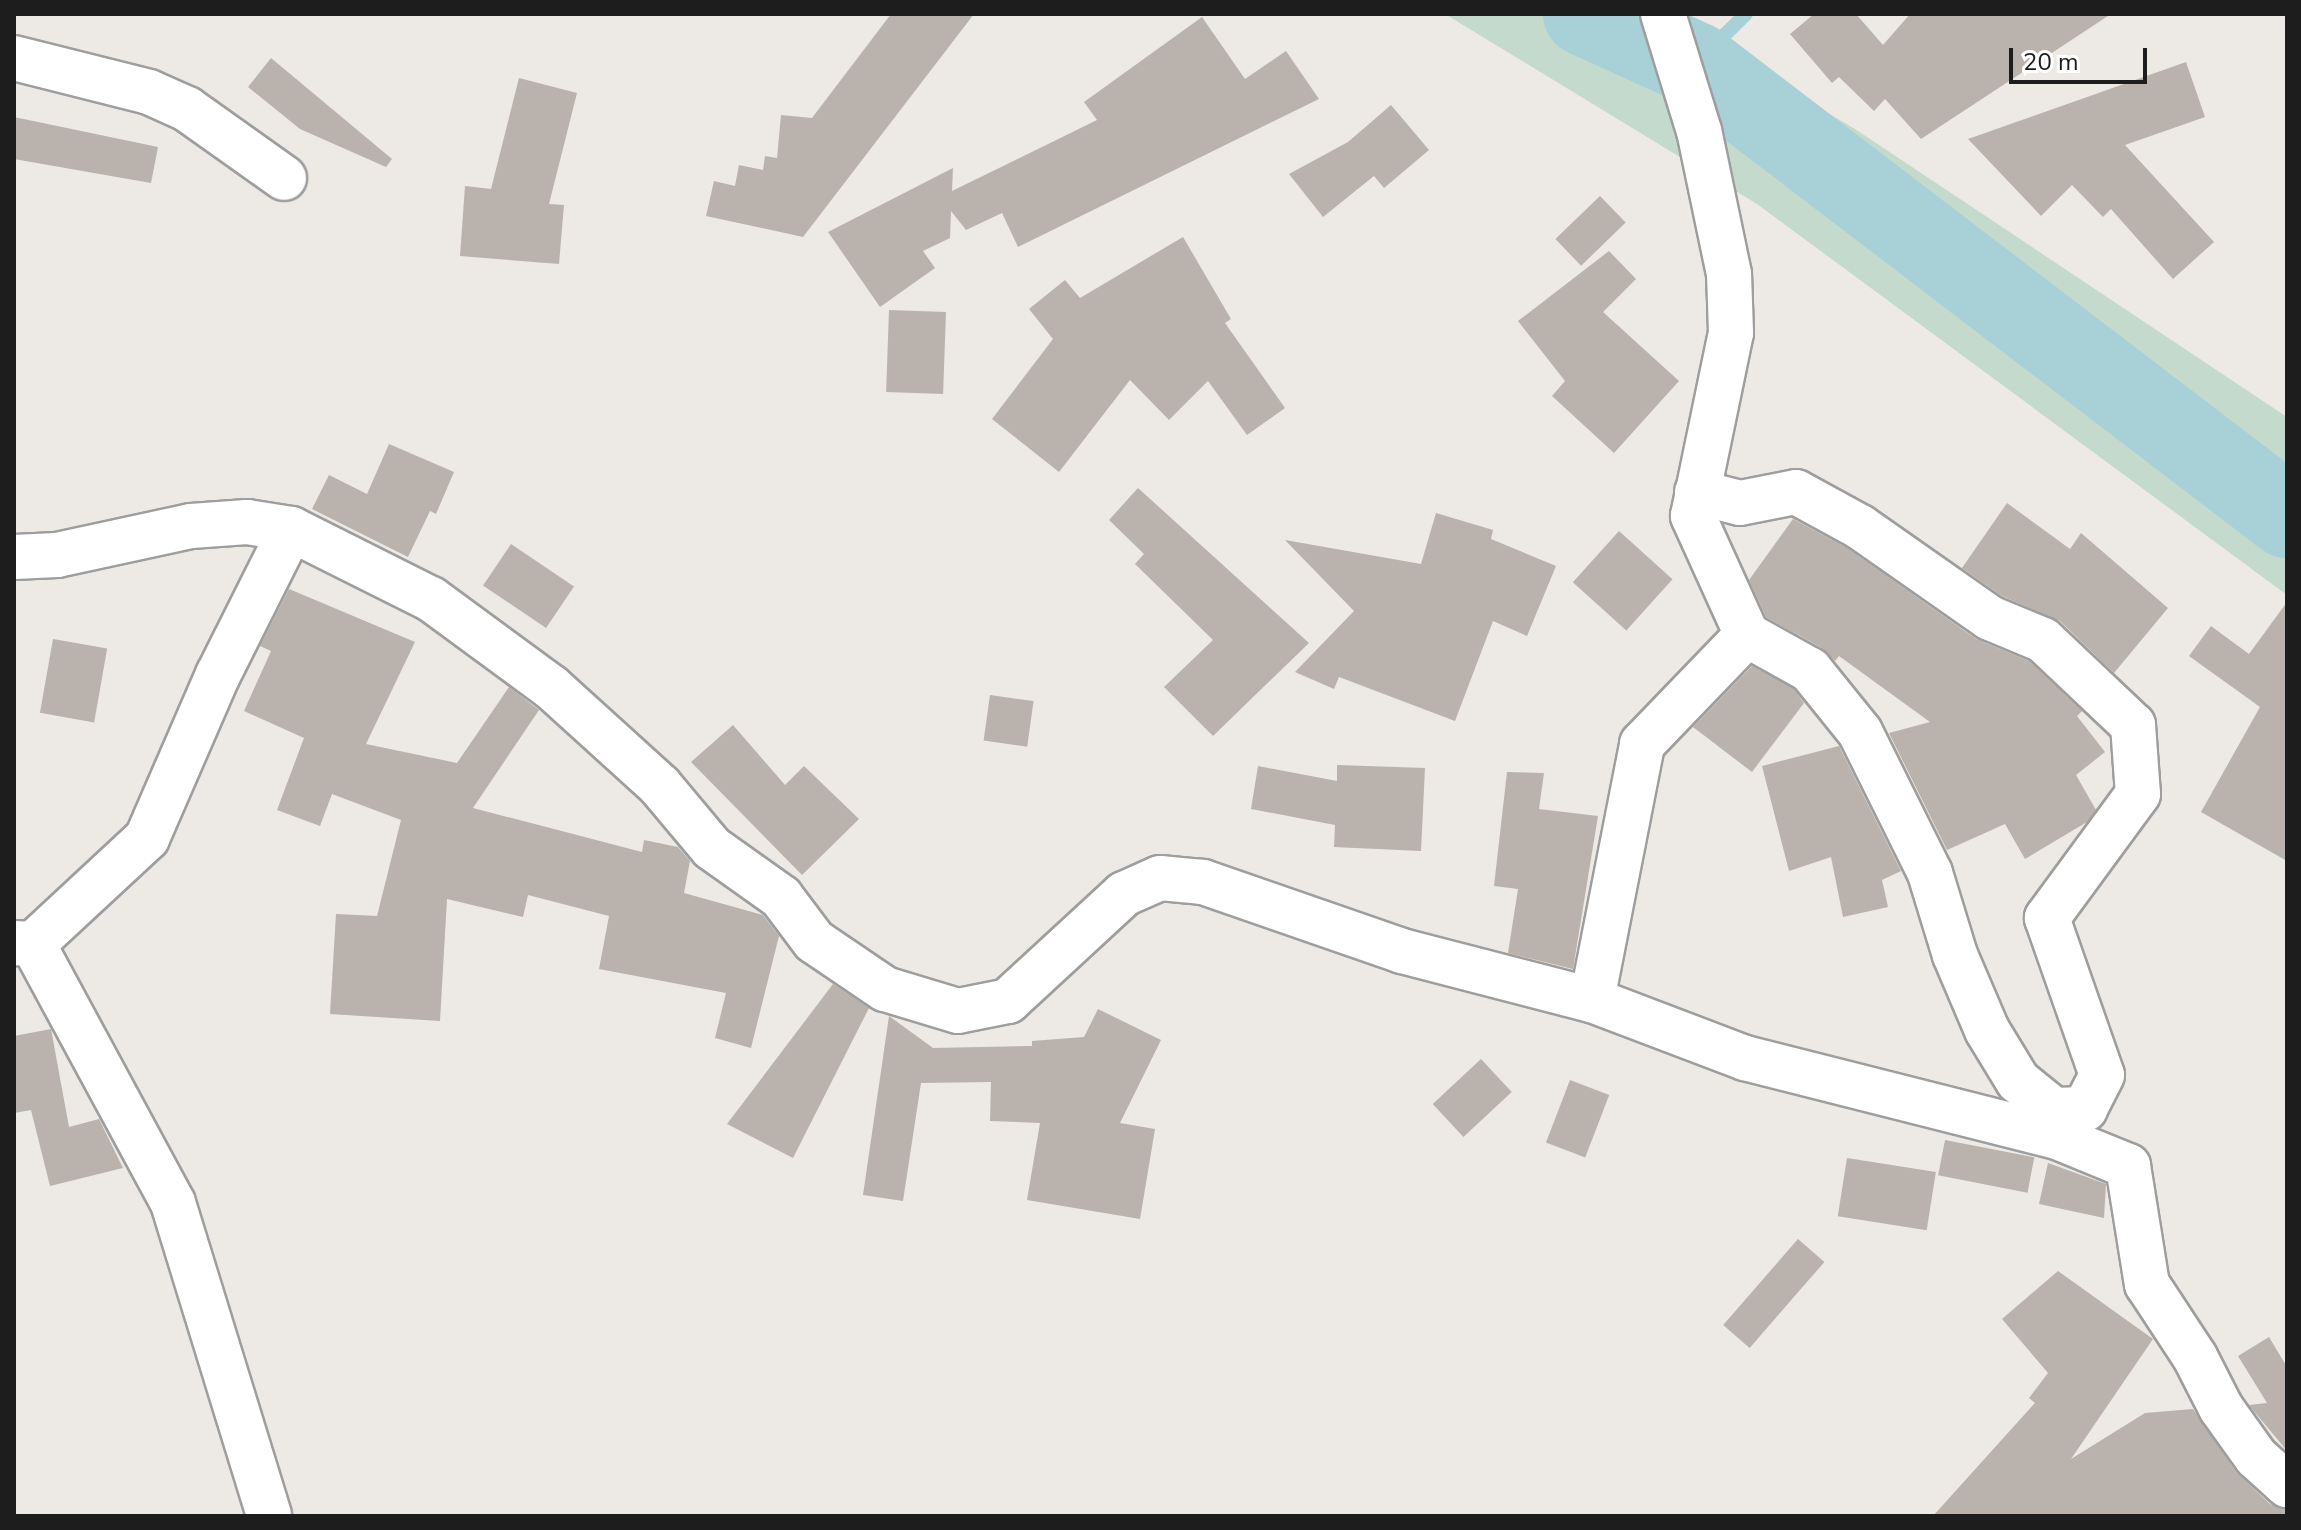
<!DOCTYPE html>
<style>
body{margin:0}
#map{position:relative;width:2301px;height:1530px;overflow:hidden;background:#ede9e4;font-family:"Nunito Sans",sans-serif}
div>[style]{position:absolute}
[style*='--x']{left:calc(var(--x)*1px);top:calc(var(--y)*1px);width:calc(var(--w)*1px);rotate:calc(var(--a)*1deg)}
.wetland>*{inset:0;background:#c3dacd}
.stream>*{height:14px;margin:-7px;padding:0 7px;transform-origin:7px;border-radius:7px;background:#a8d0d7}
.river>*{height:84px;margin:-42px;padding:0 42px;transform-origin:42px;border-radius:42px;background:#a8d0d7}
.building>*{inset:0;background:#bab2ad;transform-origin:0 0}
.roads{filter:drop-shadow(2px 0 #9e9e9e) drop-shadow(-2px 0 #9e9e9e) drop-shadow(0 2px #9e9e9e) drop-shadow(0 -2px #9e9e9e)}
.minor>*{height:44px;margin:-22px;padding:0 22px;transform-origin:22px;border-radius:22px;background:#fff}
span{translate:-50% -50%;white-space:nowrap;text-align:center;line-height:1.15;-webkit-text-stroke:6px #fff;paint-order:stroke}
.frame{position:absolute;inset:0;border:16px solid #1d1d1d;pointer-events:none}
.scale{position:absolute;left:2009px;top:48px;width:138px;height:36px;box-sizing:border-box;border:4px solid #1d1d1d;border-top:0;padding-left:10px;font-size:24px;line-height:28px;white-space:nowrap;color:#1d1d1d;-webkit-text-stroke:6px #fff;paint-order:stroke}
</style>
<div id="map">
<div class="wetland">
<div style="clip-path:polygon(1445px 14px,1659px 14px,1855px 129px,2287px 417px,2287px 595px,1757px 204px)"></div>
</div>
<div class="stream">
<div style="--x:1695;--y:64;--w:71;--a:-44.4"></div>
</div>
<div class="river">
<div style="--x:1585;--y:14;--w:121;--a:24.4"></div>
<div style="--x:1695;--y:64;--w:745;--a:37.36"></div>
</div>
<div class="building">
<div style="clip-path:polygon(891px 14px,974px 14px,803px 237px,706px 216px,714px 181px,735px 186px,739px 165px,763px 170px,765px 156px,777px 158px,781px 115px,812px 118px)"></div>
<div style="clip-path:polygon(1814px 14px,1856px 14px,1883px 45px,1910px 14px,2111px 14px,1921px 139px,1885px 99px,1874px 111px,1839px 77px,1832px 83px,1790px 34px)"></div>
<div style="clip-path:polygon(1202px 17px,1245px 79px,1286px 51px,1319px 99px,1018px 247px,1002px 213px,966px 230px,951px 211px,950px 238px,923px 251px,935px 268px,880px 307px,828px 232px,953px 168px,952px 191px,1097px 120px,1084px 102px)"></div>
<div style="clip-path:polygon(271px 58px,392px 159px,386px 167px,300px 129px,248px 87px)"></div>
<div style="clip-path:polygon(2186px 62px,2205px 117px,2125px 145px,2214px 242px,2173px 279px,2111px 209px,2103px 217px,2072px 185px,2041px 216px,1968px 139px)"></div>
<div style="clip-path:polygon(519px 78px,577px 93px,549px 204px,564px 205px,559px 264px,460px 256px,465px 186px,491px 189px)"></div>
<div style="clip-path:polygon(1391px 105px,1429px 150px,1384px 188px,1374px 176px,1323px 217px,1289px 174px,1348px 142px)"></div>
<div style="clip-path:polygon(14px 117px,158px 147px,151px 183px,14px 159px)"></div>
<div style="left:1600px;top:196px;width:37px;height:62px;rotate:46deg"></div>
<div style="clip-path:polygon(1183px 237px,1231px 319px,1225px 323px,1285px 408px,1247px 435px,1208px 381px,1169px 420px,1130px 380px,1059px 472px,992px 419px,1053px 339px,1029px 309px,1065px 280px,1080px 298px)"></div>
<div style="clip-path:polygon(1609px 251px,1636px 279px,1603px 312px,1679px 381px,1614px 453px,1552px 396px,1565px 381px,1518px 321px)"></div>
<div style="left:889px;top:310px;width:57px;height:82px;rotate:2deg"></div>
<div style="clip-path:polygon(389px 444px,454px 472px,436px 514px,430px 511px,408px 557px,312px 509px,329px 475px,367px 494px)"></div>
<div style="clip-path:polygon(1138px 488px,1309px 643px,1213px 736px,1164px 687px,1213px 640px,1135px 564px,1144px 554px,1109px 520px)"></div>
<div style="clip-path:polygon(2007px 503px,2070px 549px,2081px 533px,2168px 608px,2114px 673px,2060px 621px,2002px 596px,1962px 568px)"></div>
<div style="clip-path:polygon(1436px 513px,1493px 530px,1491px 539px,1556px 566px,1527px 636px,1493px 621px,1455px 721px,1339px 677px,1334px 689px,1295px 672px,1354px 611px,1285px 540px,1421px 564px)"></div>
<div style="clip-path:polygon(1793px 519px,1847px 548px,1976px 639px,2029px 661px,2082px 711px,2077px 716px,2105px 752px,2076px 775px,2096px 810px,2087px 822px,2025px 859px,2005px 824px,1947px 850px,1889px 733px,1930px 722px,1839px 656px,1835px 661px,1822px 648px,1766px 617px,1749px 580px)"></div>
<div style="left:1619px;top:531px;width:72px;height:69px;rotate:42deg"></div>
<div style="left:511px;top:544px;width:76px;height:50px;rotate:34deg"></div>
<div style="clip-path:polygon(289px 589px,415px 642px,366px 744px,457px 763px,509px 687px,539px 710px,473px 808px,642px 852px,644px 840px,678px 847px,690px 861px,684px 893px,763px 915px,779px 936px,751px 1048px,715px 1038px,726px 993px,599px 969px,609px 916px,528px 895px,523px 917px,447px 899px,440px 1021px,330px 1014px,336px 914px,377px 916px,401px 820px,332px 794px,320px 826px,277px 810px,304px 738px,244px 711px,271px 651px,260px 646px)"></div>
<div style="clip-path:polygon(2287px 602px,2287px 861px,2201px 812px,2260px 707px,2189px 656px,2211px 626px,2249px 654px)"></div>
<div style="left:53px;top:639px;width:55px;height:75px;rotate:10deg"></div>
<div style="clip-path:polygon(1752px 666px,1794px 689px,1804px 703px,1752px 772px,1693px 727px)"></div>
<div style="left:990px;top:695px;width:44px;height:46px;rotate:8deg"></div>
<div style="clip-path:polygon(733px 725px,785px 785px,804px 766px,859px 819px,802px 875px,691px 762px)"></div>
<div style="clip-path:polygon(1839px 746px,1901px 871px,1882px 880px,1888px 907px,1843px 917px,1831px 857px,1789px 871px,1762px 766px)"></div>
<div style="clip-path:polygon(1337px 765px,1425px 768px,1421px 851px,1334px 847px,1335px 825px,1251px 809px,1258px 766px,1337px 781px)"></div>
<div style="clip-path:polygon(1507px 772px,1544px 773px,1539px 809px,1598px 816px,1573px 969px,1508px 953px,1518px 889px,1494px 886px)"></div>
<div style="clip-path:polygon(833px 984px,869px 1008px,793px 1158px,727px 1124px)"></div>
<div style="clip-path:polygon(1098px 1009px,1161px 1040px,1120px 1123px,1155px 1129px,1140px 1219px,1027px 1200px,1040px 1123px,990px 1121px,991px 1082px,921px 1083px,903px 1201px,863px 1195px,889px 1016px,933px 1048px,1032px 1046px,1032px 1041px,1084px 1037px)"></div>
<div style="clip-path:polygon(51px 1029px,69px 1127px,99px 1119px,123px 1168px,50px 1186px,31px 1110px,14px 1113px,14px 1036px)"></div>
<div style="left:1481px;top:1059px;width:45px;height:66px;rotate:47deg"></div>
<div style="left:1570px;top:1080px;width:42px;height:67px;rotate:21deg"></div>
<div style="left:1945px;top:1140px;width:91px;height:36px;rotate:11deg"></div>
<div style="left:1847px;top:1158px;width:90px;height:59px;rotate:9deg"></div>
<div style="clip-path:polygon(2048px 1163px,2106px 1184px,2104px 1218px,2039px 1204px)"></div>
<div style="left:1798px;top:1239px;width:35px;height:114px;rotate:41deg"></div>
<div style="clip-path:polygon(2058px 1271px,2153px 1339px,2071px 1459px,2145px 1413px,2193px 1409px,2236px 1472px,2270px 1504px,2287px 1509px,2287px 1516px,1933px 1516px,2035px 1403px,2029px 1398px,2048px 1373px,2002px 1319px)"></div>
<div style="clip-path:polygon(2269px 1337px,2287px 1367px,2287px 1451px,2249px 1405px,2267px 1403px,2238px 1356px)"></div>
</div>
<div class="roads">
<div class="minor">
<div style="--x:14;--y:58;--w:139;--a:14.1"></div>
<div style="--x:149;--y:92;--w:42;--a:24.1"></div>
<div style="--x:187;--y:109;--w:119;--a:35.4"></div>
<div style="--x:1697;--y:492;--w:44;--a:14.3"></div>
<div style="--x:1740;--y:503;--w:57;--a:-11.1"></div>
<div style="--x:1796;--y:492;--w:73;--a:28.7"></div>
<div style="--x:1860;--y:527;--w:159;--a:35"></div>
<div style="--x:1990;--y:618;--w:57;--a:22.5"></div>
<div style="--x:2043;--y:640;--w:124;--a:43.4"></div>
<div style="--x:2133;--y:725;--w:69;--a:85.9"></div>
<div style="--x:2138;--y:794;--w:154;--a:126.3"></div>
<div style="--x:2047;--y:918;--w:166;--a:70.7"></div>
<div style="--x:2102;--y:1075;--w:38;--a:117"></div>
<div style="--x:2085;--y:1109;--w:31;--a:178"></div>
<div style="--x:2054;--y:1110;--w:46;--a:-141.1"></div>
<div style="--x:2018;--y:1081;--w:60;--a:-121.3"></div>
<div style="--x:1987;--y:1030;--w:82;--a:-113.1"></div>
<div style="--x:1955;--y:955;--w:86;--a:-107"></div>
<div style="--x:1930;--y:873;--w:157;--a:-116.4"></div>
<div style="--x:1860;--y:732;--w:80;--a:-128.9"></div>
<div style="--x:1810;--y:670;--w:72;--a:-150.9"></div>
<div style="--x:14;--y:557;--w:43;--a:-2.7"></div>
<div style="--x:57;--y:555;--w:137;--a:-12.2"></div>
<div style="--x:191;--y:526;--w:56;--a:-4.1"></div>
<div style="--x:247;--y:522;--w:45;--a:9"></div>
<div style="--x:291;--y:529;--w:157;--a:26.6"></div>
<div style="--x:431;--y:599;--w:149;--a:36.3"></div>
<div style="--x:551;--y:687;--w:147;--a:42.2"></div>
<div style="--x:660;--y:786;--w:81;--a:50"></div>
<div style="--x:712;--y:848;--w:85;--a:35.4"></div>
<div style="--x:781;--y:897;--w:55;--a:53.1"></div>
<div style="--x:814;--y:941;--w:86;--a:34.1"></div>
<div style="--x:885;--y:989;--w:76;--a:16.8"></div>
<div style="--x:958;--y:1011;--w:51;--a:-11.3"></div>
<div style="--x:1008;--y:1001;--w:158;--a:-42.7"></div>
<div style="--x:1124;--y:894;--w:39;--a:-24"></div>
<div style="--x:1160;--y:878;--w:43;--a:5.3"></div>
<div style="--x:1203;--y:882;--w:211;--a:19.1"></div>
<div style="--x:1402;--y:951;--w:196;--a:14.5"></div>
<div style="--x:1592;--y:1000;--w:261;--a:-78.9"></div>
<div style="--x:1642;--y:744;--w:151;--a:-46.1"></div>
<div style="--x:1747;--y:635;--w:131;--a:-114.4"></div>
<div style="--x:1693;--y:516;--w:187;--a:-78.3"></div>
<div style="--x:1731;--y:333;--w:59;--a:-91.9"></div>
<div style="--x:1729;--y:274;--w:146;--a:-101.8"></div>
<div style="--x:1699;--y:131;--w:122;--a:-107.1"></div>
<div style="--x:14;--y:943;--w:19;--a:3"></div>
<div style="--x:33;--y:944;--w:156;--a:-42.9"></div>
<div style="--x:147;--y:838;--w:178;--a:-66.5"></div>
<div style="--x:218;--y:675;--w:163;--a:-63.4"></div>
<div style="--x:33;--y:944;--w:294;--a:61.6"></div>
<div style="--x:173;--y:1203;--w:327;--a:72.9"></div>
<div style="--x:1592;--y:1000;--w:164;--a:20.8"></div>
<div style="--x:1745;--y:1058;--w:322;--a:14.2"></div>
<div style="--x:2057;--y:1137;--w:77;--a:22.2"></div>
<div style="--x:2128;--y:1166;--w:120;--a:80.9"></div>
<div style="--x:2147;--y:1284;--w:87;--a:56.7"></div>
<div style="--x:2195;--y:1357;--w:57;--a:63"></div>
<div style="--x:2221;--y:1408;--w:60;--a:54.5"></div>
<div style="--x:2256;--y:1457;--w:42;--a:42.1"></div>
</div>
</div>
<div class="frame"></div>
<div class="scale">20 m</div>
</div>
